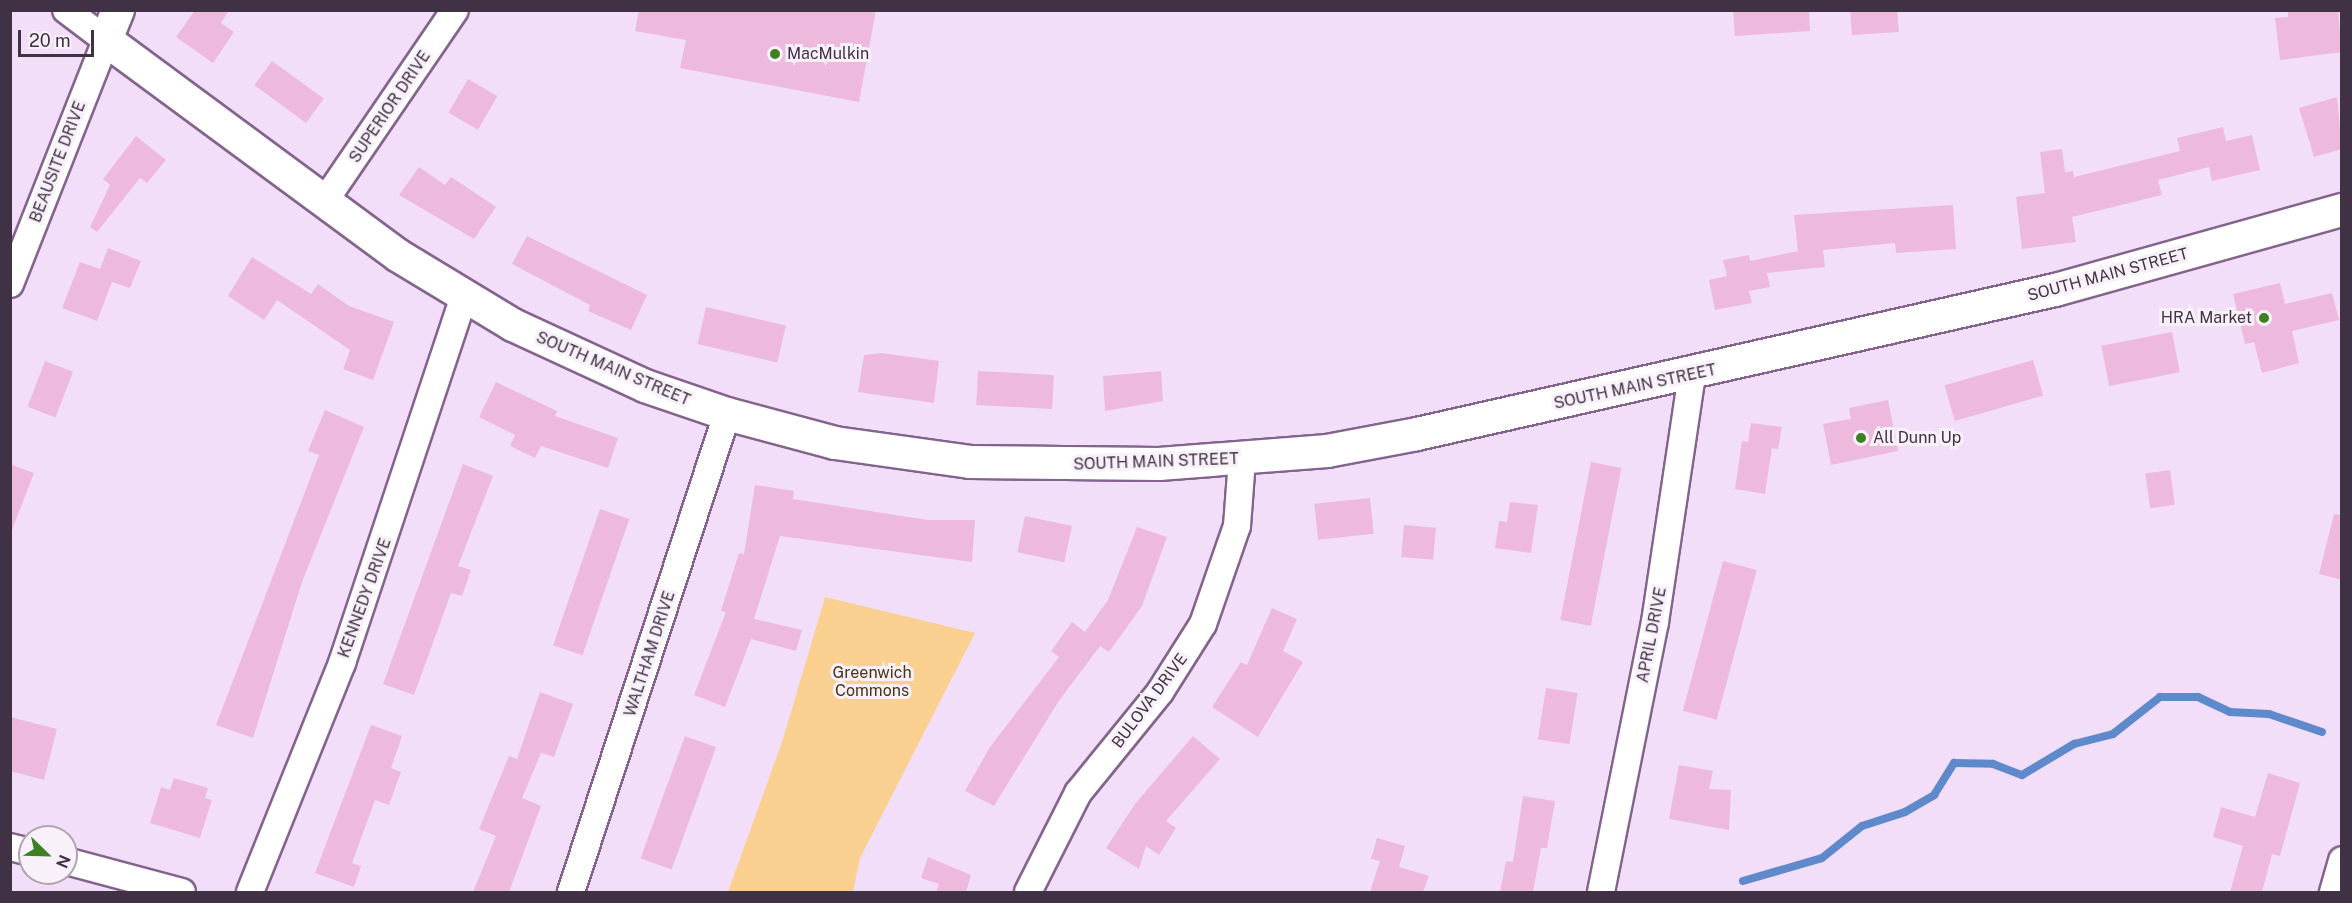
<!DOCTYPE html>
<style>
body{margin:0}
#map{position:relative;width:2352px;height:903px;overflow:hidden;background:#f3defa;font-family:"Public Sans",sans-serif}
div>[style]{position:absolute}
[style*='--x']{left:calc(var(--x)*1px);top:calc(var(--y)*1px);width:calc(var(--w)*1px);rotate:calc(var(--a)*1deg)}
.green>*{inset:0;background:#f9d08f}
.stream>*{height:8px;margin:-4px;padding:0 4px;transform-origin:4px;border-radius:4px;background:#5e89cb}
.building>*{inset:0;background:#edbadd;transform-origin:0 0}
.roads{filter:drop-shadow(2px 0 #84648d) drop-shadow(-2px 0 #84648d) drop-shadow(0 2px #84648d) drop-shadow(0 -2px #84648d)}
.minor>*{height:26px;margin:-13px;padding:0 13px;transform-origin:13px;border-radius:13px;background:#fff}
.tertiary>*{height:32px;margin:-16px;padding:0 16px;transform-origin:16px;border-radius:16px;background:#fff}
.dots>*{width:16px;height:16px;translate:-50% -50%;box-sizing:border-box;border:3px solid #f8f1fa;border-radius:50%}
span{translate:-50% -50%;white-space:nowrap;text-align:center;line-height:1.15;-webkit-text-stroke:6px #f8f1fa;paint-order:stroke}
.poi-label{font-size:16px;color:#403244}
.left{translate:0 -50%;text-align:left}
.right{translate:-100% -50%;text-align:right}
.street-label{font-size:16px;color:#403244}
.park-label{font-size:16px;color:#493613}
.frame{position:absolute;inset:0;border:12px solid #403244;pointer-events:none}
.north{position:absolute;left:18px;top:825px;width:60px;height:60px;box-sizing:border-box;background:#f8f1fa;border:2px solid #aea5b1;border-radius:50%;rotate:113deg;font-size:16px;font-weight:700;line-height:24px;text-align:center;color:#403244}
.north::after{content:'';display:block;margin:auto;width:21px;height:27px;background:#3d8125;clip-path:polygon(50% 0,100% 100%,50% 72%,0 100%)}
.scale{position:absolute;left:18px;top:30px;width:76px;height:27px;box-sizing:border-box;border:3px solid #403244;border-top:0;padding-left:8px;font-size:18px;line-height:21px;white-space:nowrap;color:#403244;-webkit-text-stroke:4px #f8f1fa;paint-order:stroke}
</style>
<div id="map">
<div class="green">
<div style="clip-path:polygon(825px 597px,975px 633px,860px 858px,853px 892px,728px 892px,783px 739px)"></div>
</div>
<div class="stream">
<div style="--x:1743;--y:881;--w:82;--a:-16.2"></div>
<div style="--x:1822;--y:858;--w:51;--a:-38.7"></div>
<div style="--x:1862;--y:826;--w:45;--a:-18"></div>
<div style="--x:1905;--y:812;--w:34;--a:-30"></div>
<div style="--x:1934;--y:795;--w:38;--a:-58"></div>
<div style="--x:1954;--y:763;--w:39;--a:1"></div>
<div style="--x:1993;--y:764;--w:31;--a:21"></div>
<div style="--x:2022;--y:775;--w:61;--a:-30.8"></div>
<div style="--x:2074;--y:744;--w:40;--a:-14.4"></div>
<div style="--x:2113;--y:734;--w:60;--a:-38.2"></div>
<div style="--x:2160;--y:697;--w:38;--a:0"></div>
<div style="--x:2198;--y:697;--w:35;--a:25"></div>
<div style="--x:2230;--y:712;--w:39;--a:3"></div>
<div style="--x:2269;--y:714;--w:56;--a:18.8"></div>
</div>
<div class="building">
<div style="clip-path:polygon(195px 10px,229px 10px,221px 23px,234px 32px,213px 63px,176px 37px)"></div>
<div style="clip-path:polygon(639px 10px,876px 10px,859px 102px,680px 68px,686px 40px,635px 31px)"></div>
<div style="clip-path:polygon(1733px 10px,1809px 10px,1810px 31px,1735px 36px)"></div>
<div style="clip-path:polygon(1850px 10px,1897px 10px,1899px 32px,1852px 35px)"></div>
<div style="clip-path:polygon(2288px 10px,2338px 10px,2342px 52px,2280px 60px,2275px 18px,2288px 17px)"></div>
<div style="left:272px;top:61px;width:64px;height:30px;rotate:36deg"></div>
<div style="left:468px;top:79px;width:34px;height:39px;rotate:30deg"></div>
<div style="clip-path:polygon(2337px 97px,2342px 149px,2314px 157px,2299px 108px)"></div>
<div style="clip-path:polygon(2223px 127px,2226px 141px,2252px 135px,2260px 170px,2212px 181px,2209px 167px,2158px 180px,2162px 195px,2072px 217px,2076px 242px,2022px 249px,2016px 197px,2045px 193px,2040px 152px,2062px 149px,2065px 172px,2073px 171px,2074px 177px,2180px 151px,2177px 138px)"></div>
<div style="clip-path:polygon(136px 136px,166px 160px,147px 183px,140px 178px,97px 232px,90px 227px,110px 185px,103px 179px)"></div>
<div style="clip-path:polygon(419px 167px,445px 185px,451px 177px,496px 207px,474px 239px,399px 195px)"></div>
<div style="clip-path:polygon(1953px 205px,1956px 249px,1896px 253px,1895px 243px,1823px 250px,1825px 267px,1767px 273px,1770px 287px,1749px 291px,1752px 303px,1715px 310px,1709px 280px,1727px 276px,1723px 260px,1749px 255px,1750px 261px,1798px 251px,1794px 215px)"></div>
<div style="clip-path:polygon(527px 236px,647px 295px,631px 330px,588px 311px,590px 305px,512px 264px)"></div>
<div style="clip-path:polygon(108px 248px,141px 261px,130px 288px,112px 282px,97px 321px,62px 308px,80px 262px,100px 269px)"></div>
<div style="clip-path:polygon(252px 257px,311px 294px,318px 284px,349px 306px,394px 322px,373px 380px,343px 369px,350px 350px,277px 300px,264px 320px,228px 296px)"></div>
<div style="clip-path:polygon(2280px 283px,2285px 304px,2332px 293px,2339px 320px,2292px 331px,2299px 363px,2262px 373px,2254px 342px,2245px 344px,2233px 294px)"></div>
<div style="left:706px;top:307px;width:82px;height:38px;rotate:13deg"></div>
<div style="left:2172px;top:332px;width:41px;height:72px;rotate:79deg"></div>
<div style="clip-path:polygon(882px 353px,939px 361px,934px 403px,858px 392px,864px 355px)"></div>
<div style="left:2033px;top:360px;width:37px;height:92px;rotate:74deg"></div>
<div style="left:45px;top:361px;width:30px;height:49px;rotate:21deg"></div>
<div style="left:978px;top:371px;width:76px;height:34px;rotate:3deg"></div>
<div style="clip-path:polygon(1161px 371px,1163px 401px,1105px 411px,1103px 376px)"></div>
<div style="clip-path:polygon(496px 382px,557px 411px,555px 416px,618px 438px,608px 468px,541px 446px,535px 458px,510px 446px,515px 435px,479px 417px)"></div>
<div style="clip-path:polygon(1888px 400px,1898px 451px,1831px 465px,1823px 424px,1851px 419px,1849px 408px)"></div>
<div style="clip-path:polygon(325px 410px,364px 427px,302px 582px,253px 738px,216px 725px,319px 455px,308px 451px)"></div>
<div style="clip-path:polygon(1751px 423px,1782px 427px,1778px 449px,1772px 448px,1765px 494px,1735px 489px,1742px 441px,1748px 442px)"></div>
<div style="left:1591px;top:462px;width:31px;height:161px;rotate:11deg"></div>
<div style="clip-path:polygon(10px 464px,34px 473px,12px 530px,10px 530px)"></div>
<div style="clip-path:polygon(463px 464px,493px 476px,458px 566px,471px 570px,462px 596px,451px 593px,414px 695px,383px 684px)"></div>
<div style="left:2170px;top:470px;width:35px;height:25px;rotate:82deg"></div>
<div style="clip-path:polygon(755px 485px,794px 491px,793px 499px,928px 520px,975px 520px,972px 562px,780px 536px,754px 619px,802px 630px,796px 651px,751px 639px,725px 707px,694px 695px,726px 612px,721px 611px,739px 553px,744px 554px)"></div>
<div style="left:1370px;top:498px;width:36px;height:56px;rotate:84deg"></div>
<div style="clip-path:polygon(1510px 502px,1538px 505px,1531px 553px,1495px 548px,1499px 521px,1507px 522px)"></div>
<div style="left:600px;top:509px;width:31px;height:144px;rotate:19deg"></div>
<div style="clip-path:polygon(2334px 514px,2342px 515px,2342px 580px,2319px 574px)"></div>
<div style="left:1025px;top:516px;width:48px;height:37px;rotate:12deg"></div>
<div style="left:1404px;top:525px;width:32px;height:32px;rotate:5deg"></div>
<div style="clip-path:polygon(1137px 527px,1167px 537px,1142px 606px,1109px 652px,1100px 646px,1058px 702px,994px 806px,965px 791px,990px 747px,1059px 657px,1051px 651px,1072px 622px,1085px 632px,1108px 600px)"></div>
<div style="left:1723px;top:561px;width:35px;height:155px;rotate:15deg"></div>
<div style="clip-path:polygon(1272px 608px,1297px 619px,1283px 651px,1303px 662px,1258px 737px,1212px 707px,1241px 662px,1247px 665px)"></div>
<div style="left:1546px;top:688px;width:32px;height:52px;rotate:9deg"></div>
<div style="clip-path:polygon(540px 692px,573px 704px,554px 757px,541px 753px,522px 798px,541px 806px,509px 892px,473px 892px,496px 836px,479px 829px,509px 756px,517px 759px)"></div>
<div style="clip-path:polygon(10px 717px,57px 729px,44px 780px,10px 771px)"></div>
<div style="clip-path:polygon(371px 725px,402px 736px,391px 768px,401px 772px,389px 805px,375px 800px,352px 863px,361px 866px,354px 887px,315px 873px)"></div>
<div style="left:685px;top:736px;width:33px;height:130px;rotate:20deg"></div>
<div style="clip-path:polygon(1193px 736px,1220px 759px,1166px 821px,1176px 828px,1159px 855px,1146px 846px,1139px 869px,1106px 848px,1135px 804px)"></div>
<div style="clip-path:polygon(1679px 765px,1713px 771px,1709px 789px,1731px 790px,1729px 830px,1669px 819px)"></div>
<div style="clip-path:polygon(2268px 773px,2300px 783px,2280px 856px,2272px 854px,2262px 892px,2230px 892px,2243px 846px,2213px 837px,2221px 807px,2255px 817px)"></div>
<div style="clip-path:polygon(174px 778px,208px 788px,205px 798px,212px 800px,200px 838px,150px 823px,161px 787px,170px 790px)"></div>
<div style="clip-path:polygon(1523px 796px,1555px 801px,1547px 848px,1541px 848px,1533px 892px,1500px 892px,1506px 861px,1513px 862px)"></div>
<div style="clip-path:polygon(1377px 838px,1405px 846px,1399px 867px,1429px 876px,1423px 892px,1370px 892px,1380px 861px,1371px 859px)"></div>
<div style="clip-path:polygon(928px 857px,971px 875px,966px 892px,936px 892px,939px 884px,921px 878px)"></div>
</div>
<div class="roads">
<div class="minor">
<div style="--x:324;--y:202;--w:232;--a:-55.7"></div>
<div style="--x:10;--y:284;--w:262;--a:-68.5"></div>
<div style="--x:106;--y:40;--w:50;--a:-143.1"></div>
<div style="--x:10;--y:847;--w:21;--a:14"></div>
<div style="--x:66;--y:861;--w:120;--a:15"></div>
<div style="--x:250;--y:892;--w:247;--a:-68.1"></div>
<div style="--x:342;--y:663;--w:386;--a:-71.6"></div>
<div style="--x:571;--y:892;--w:503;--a:-71.93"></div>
<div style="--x:1028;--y:892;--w:111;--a:-63.2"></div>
<div style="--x:1078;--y:793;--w:130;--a:-50.9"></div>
<div style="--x:1160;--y:692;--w:80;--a:-57.7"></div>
<div style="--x:1203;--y:624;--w:104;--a:-70.9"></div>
<div style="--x:1237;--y:526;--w:67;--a:-85.7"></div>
<div style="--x:1601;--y:892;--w:275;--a:-78.7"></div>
<div style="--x:1655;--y:622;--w:250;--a:-81.5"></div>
<div style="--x:2333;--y:892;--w:33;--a:-74"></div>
</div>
<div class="tertiary">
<div style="--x:118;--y:10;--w:32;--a:112"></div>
<div style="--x:106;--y:40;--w:364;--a:36.4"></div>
<div style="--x:399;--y:256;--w:133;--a:31.2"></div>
<div style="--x:513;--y:325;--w:145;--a:24.8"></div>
<div style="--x:645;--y:386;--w:87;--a:18.9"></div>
<div style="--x:727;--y:414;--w:112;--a:15"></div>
<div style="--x:835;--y:443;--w:136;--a:8"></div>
<div style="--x:970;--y:462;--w:189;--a:0.6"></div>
<div style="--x:1159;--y:464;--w:169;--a:-4.4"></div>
<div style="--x:1327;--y:451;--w:92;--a:-10.7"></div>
<div style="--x:1417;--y:434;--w:654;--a:-12.72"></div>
<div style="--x:2055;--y:290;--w:298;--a:-15.6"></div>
</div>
</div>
<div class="dots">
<div style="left:775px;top:54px;background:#3d8125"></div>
<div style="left:2264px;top:318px;background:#3d8125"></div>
<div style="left:1861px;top:438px;background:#3d8125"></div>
</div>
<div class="poi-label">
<span class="left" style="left:787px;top:54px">MacMulkin</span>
<span class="right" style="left:2252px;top:318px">HRA Market</span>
<span class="left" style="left:1873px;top:438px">All Dunn Up</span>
</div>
<div class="street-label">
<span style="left:390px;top:107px;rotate:-56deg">SUPERIOR DRIVE</span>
<span style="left:58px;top:162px;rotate:-69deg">BEAUSITE DRIVE</span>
<span style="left:2108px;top:275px;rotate:-15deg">SOUTH MAIN STREET</span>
<span style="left:613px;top:369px;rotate:23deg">SOUTH MAIN STREET</span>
<span style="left:1635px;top:387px;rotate:-12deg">SOUTH MAIN STREET</span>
<span style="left:1156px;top:462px;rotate:-2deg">SOUTH MAIN STREET</span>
<span style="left:365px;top:598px;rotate:-70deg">KENNEDY DRIVE</span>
<span style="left:1652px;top:635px;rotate:-79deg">APRIL DRIVE</span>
<span style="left:650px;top:654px;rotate:-72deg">WALTHAM DRIVE</span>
<span style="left:1150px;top:701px;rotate:-53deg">BULOVA DRIVE</span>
</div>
<div class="park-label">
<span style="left:872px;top:682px">Greenwich<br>Commons</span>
</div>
<div class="frame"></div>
<div class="north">N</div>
<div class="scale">20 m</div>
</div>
